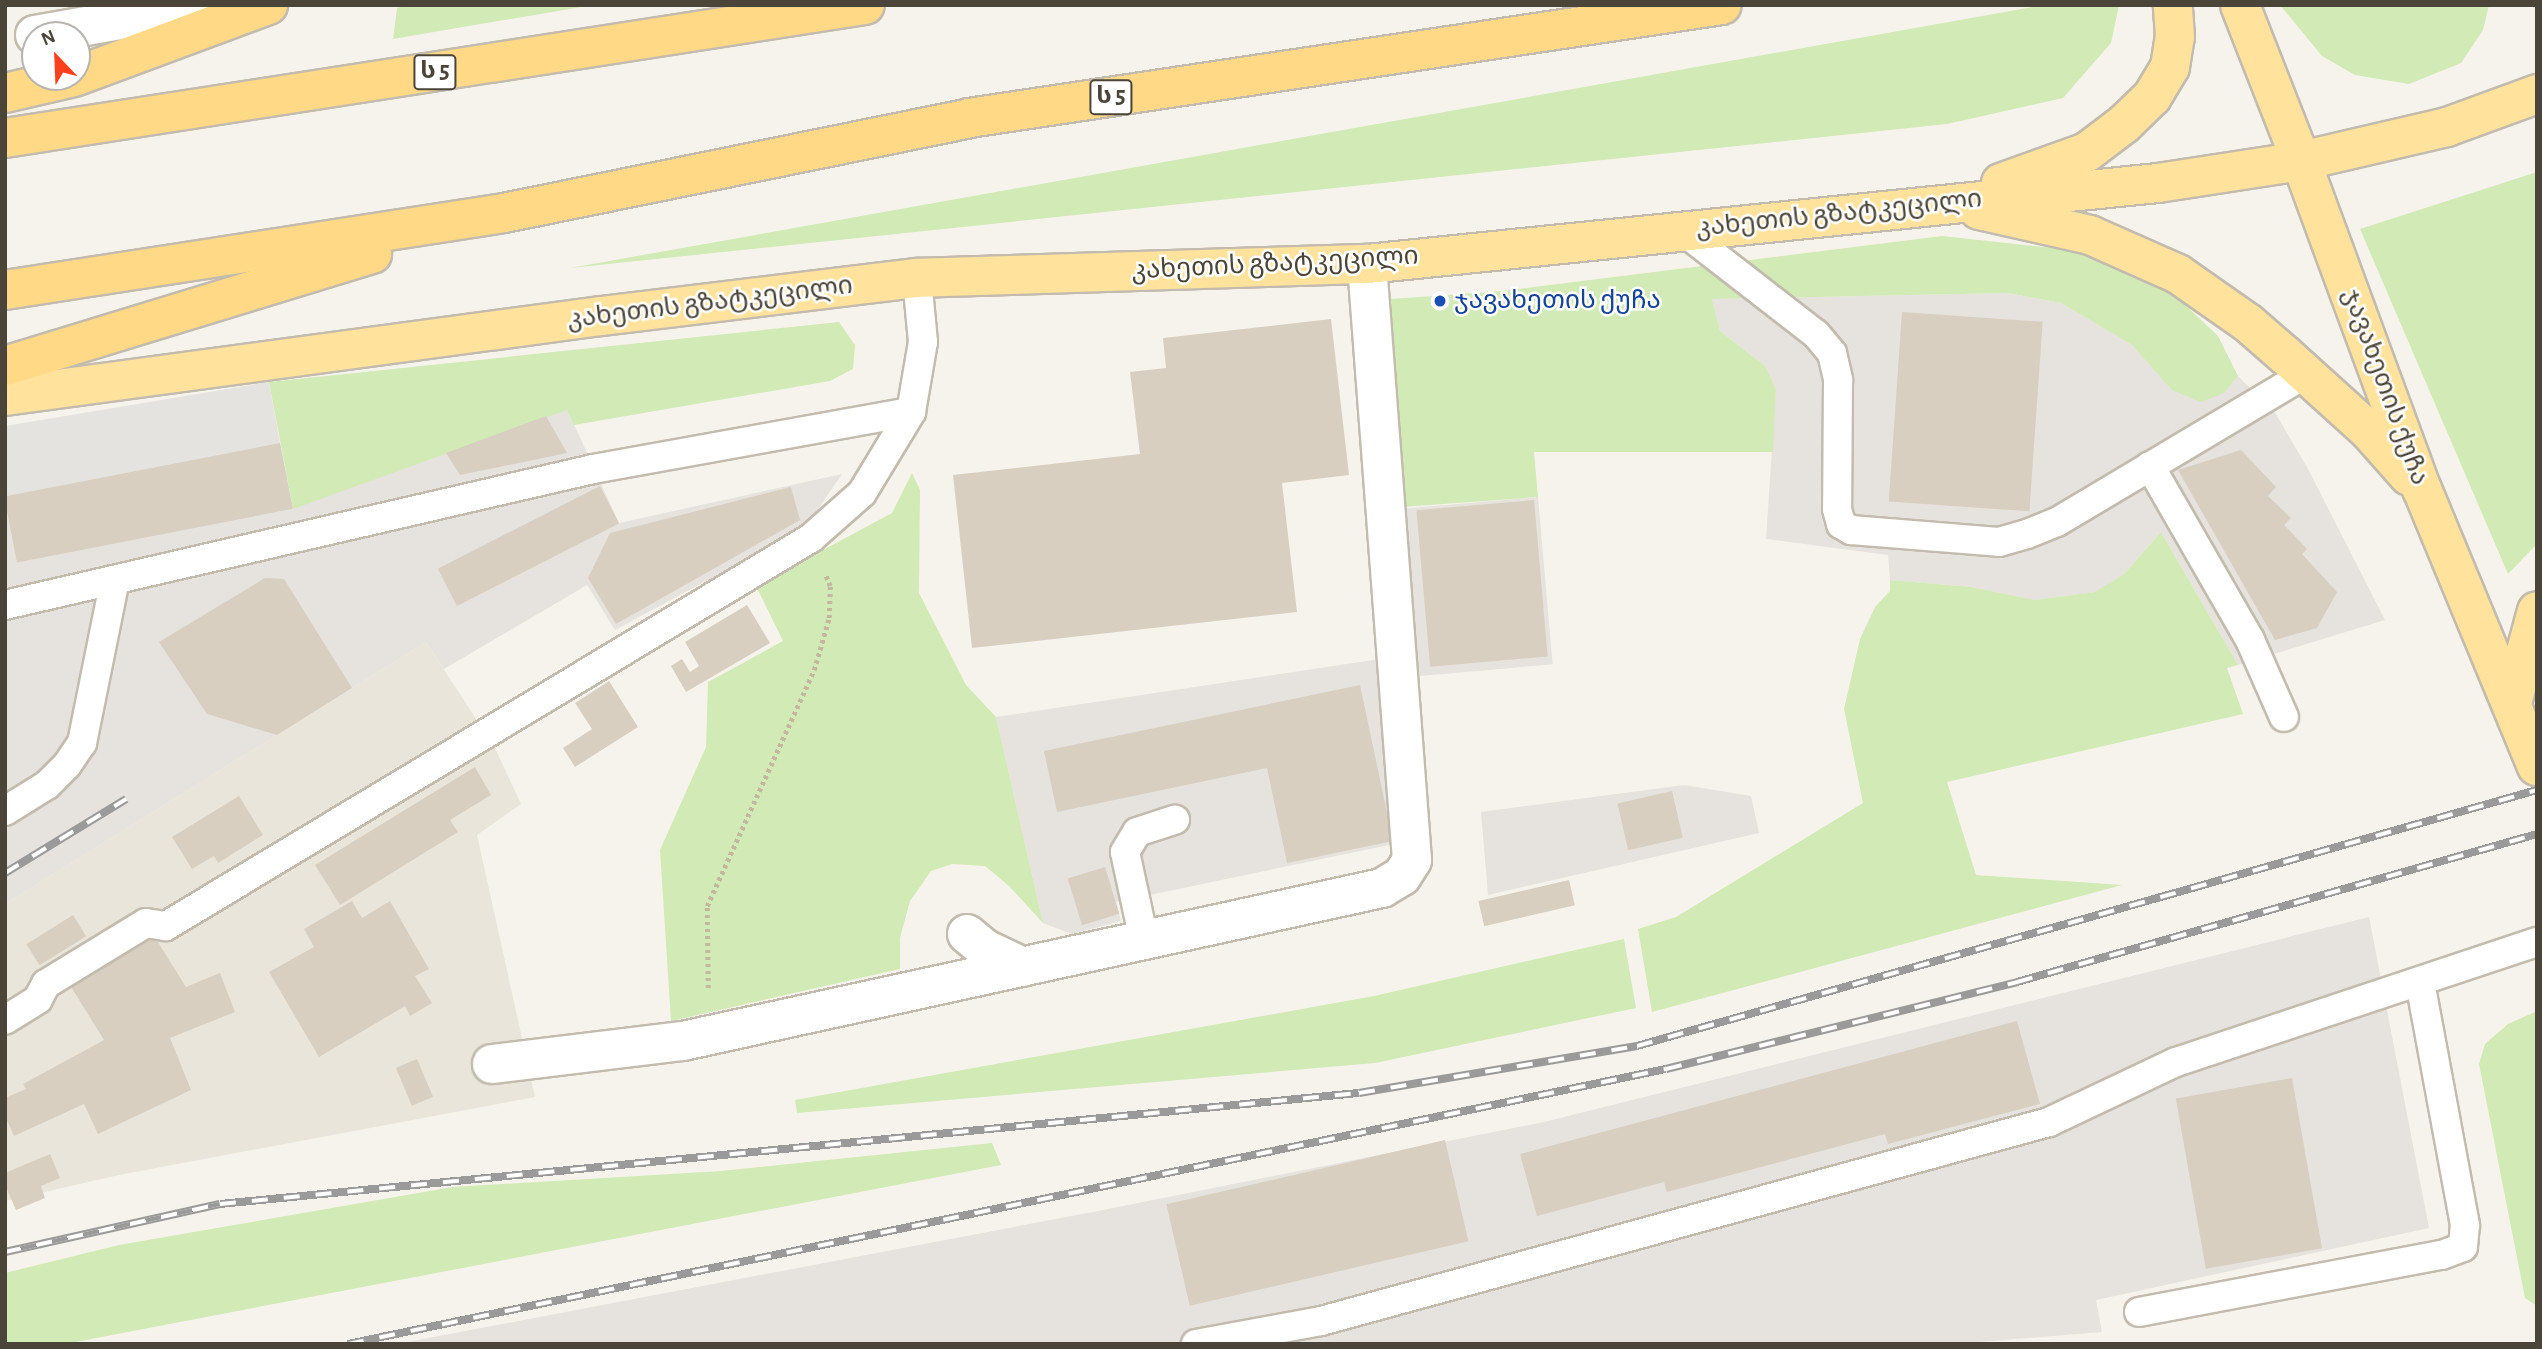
<!DOCTYPE html>
<meta charset="utf-8">
<style>
body{margin:0}
#map{position:relative;width:2542px;height:1349px;overflow:hidden;background:#f6f3ec;font-family:"Alegreya Sans","Noto Sans Georgian",sans-serif}
div>[style]{position:absolute}
[style*='--x']{left:calc(var(--x)*1px);top:calc(var(--y)*1px);width:calc(var(--w)*1px);rotate:calc(var(--a)*1deg)}
.residential>*{inset:0;background:#eae5da}
.industrial>*{inset:0;background:#e6e2dd;transform-origin:0 0}
.green>*{inset:0;background:#d2eab5}
.parking>*{inset:0;background:#e5e3e0}
.building>*{inset:0;background:#d8cfc1;transform-origin:0 0}
.path>*{height:4.5px;margin-top:-2.25px;transform-origin:0;background:repeating-linear-gradient(90deg,#c4b79f 0 3.5px,transparent 0 7px)}
.roads{filter:drop-shadow(2px 0 #c2bbae) drop-shadow(-2px 0 #c2bbae) drop-shadow(0 2px #c2bbae) drop-shadow(0 -2px #c2bbae)}
.service>*{height:28px;margin:-14px;padding:0 14px;transform-origin:14px;border-radius:14px;background:#fff}
.minor>*{height:38px;margin:-19px;padding:0 19px;transform-origin:19px;border-radius:19px;background:#fff}
.tertiary>*{height:38px;margin:-19px;padding:0 19px;transform-origin:19px;border-radius:19px;background:#fff}
.primary>*{height:38px;margin:-19px;padding:0 19px;transform-origin:19px;border-radius:19px;background:#ffe39c}
.trunk>*{height:38px;margin:-19px;padding:0 19px;transform-origin:19px;border-radius:19px;background:#ffd985}
.rail>*{height:8px;margin-top:-4px;transform-origin:0;background:repeating-linear-gradient(90deg,#fff 0 16px,#9a9a9a 0 32px);box-sizing:border-box;border-block:2px solid #9a9a9a}
.dots>*{width:19px;height:19px;translate:-50% -50%;box-sizing:border-box;border:4px solid #fff;border-radius:50%}
span{translate:-50% -50%;white-space:nowrap;text-align:center;line-height:1.15;-webkit-text-stroke:5px #fff;paint-order:stroke}
.shield-label span{padding:2px 5px;background:#fff;border:2px solid;border-radius:5px;-webkit-text-stroke-width:0}
.shield-label{font-size:24px;color:#4b4439;font-weight:700}
.street-label{font-size:26px;color:#4b4439}
.transit-label{font-size:26px;color:#164399}
.left{translate:0 -50%;text-align:left}
.frame{position:absolute;inset:0;border:7px solid #4b4439;pointer-events:none}
.north{position:absolute;left:21px;top:21px;width:70px;height:70px;box-sizing:border-box;background:#fff;border:2px solid #b7b4b0;border-radius:50%;rotate:337deg;font-size:19px;font-weight:700;line-height:28px;text-align:center;color:#4b4439}
.north::after{content:'';display:block;margin:auto;width:24px;height:32px;background:#fc3f1d;clip-path:polygon(50% 0,100% 100%,50% 72%,0 100%)}
</style>
<div id="map">
<div class="residential">
<div style="clip-path:polygon(426px 642px,495px 748px,521px 804px,477px 835px,535px 1097px,119px 1175px,5px 1201px,5px 904px)"></div>
</div>
<div class="industrial">
<div style="clip-path:polygon(2008px 293px,2061px 303px,2132px 345px,2172px 389px,2224px 393px,2238px 376px,2276px 414px,2308px 469px,2385px 620px,2238px 665px,2161px 532px,2124px 574px,2096px 592px,2035px 600px,1971px 587px,1890px 580px,1888px 555px,1766px 539px,1776px 389px,1765px 366px,1720px 331px,1712px 299px)"></div>
<div style="clip-path:polygon(567px 409px,619px 523px,842px 474px,805px 528px,615px 630px,587px 585px,444px 669px,426px 642px,5px 904px,5px 500px,280px 443px,293px 508px)"></div>
<div style="left:1538px;top:497px;width:168px;height:136px;rotate:85deg"></div>
<div style="clip-path:polygon(1380px 659px,1392px 822px,1389px 845px,1116px 902px,1121px 921px,1072px 934px,1043px 923px,996px 717px)"></div>
<div style="clip-path:polygon(1684px 785px,1751px 796px,1759px 833px,1488px 895px,1481px 812px)"></div>
<div style="clip-path:polygon(2369px 917px,2429px 1228px,2096px 1300px,2102px 1332px,1955px 1344px,397px 1344px,1098px 1211px,1544px 1122px)"></div>
</div>
<div class="green">
<div style="clip-path:polygon(409px 5px,593px 5px,393px 39px,397px 8px)"></div>
<div style="clip-path:polygon(2044px 5px,2119px 5px,2111px 43px,2063px 98px,1947px 124px,570px 268px)"></div>
<div style="clip-path:polygon(2280px 5px,2489px 5px,2483px 30px,2461px 63px,2409px 84px,2355px 75px,2322px 56px)"></div>
<div style="clip-path:polygon(2537px 172px,2537px 544px,2508px 574px,2360px 229px)"></div>
<div style="clip-path:polygon(1942px 236px,2080px 251px,2163px 284px,2218px 336px,2238px 376px,2224px 393px,2201px 402px,2172px 390px,2132px 345px,2061px 303px,2008px 293px,1712px 299px,1720px 331px,1765px 366px,1776px 389px,1773px 452px,1534px 452px,1538px 497px,1402px 507px,1391px 299px,1502px 291px)"></div>
<div style="clip-path:polygon(839px 322px,855px 345px,853px 369px,830px 381px,574px 425px,567px 410px,293px 509px,269px 382px)"></div>
<div style="clip-path:polygon(912px 473px,920px 490px,919px 593px,966px 685px,996px 717px,1043px 923px,1009px 886px,985px 866px,952px 864px,931px 871px,910px 901px,900px 938px,900px 969px,671px 1021px,660px 850px,706px 747px,708px 682px,783px 641px,756px 586px,892px 513px)"></div>
<div style="clip-path:polygon(2161px 532px,2238px 665px,2227px 668px,2243px 714px,1947px 782px,1976px 875px,2122px 885px,1652px 1012px,1638px 929px,1676px 917px,1863px 803px,1844px 709px,1860px 639px,1875px 607px,1890px 591px,1890px 580px,1971px 587px,2035px 600px,2095px 592px,2124px 574px)"></div>
<div style="clip-path:polygon(1624px 939px,1636px 1008px,1375px 1063px,797px 1113px,795px 1100px,1374px 996px)"></div>
<div style="clip-path:polygon(2537px 1011px,2537px 1306px,2525px 1298px,2479px 1064px,2485px 1044px,2508px 1024px)"></div>
<div style="clip-path:polygon(992px 1143px,1001px 1165px,65px 1344px,5px 1344px,5px 1273px,119px 1245px,453px 1187px,721px 1171px)"></div>
</div>
<div class="parking">
<div style="clip-path:polygon(269px 382px,280px 443px,5px 500px,5px 426px)"></div>
</div>
<div class="building">
<div style="left:1902px;top:312px;width:141px;height:190px;rotate:4deg"></div>
<div style="clip-path:polygon(1331px 319px,1349px 475px,1282px 483px,1297px 612px,972px 648px,953px 475px,1140px 454px,1130px 372px,1166px 368px,1163px 338px)"></div>
<div style="clip-path:polygon(546px 416px,567px 453px,460px 475px,446px 453px)"></div>
<div style="left:280px;top:443px;width:67px;height:281px;rotate:79deg"></div>
<div style="clip-path:polygon(2241px 450px,2276px 487px,2268px 496px,2291px 518px,2284px 525px,2307px 549px,2302px 554px,2337px 592px,2317px 628px,2275px 640px,2178px 470px)"></div>
<div style="left:600px;top:486px;width:42px;height:182px;rotate:63deg"></div>
<div style="clip-path:polygon(791px 487px,800px 520px,616px 624px,588px 578px,610px 533px)"></div>
<div style="left:1534px;top:500px;width:157px;height:118px;rotate:85deg"></div>
<div style="clip-path:polygon(265px 578px,284px 579px,352px 688px,277px 735px,207px 714px,159px 642px)"></div>
<div style="clip-path:polygon(747px 605px,770px 643px,686px 692px,671px 666px,682px 659px,690px 672px,699px 666px,685px 642px)"></div>
<div style="clip-path:polygon(609px 681px,638px 727px,575px 767px,563px 748px,592px 729px,575px 703px)"></div>
<div style="clip-path:polygon(1360px 685px,1393px 841px,1287px 863px,1267px 768px,1057px 812px,1044px 751px)"></div>
<div style="clip-path:polygon(475px 767px,491px 795px,450px 820px,458px 832px,340px 905px,315px 865px)"></div>
<div style="left:1672px;top:791px;width:48px;height:56px;rotate:77deg"></div>
<div style="clip-path:polygon(239px 796px,263px 835px,218px 863px,214px 856px,192px 869px,172px 837px)"></div>
<div style="left:1105px;top:867px;width:49px;height:39px;rotate:73deg"></div>
<div style="left:1569px;top:880px;width:26px;height:93px;rotate:77deg"></div>
<div style="clip-path:polygon(352px 901px,362px 918px,390px 901px,429px 969px,415px 976px,432px 1003px,410px 1016px,405px 1006px,319px 1057px,269px 972px,314px 947px,304px 929px)"></div>
<div style="left:73px;top:915px;width:25px;height:55px;rotate:58deg"></div>
<div style="clip-path:polygon(151px 931px,186px 987px,220px 973px,235px 1012px,170px 1038px,191px 1090px,98px 1134px,84px 1104px,14px 1136px,5px 1116px,5px 1098px,26px 1089px,23px 1084px,104px 1040px,68px 982px)"></div>
<div style="clip-path:polygon(2017px 1021px,2040px 1104px,1888px 1144px,1885px 1134px,1667px 1192px,1664px 1182px,1537px 1216px,1520px 1154px)"></div>
<div style="left:417px;top:1059px;width:41px;height:23px;rotate:67deg"></div>
<div style="left:2292px;top:1078px;width:173px;height:118px;rotate:80deg"></div>
<div style="left:1445px;top:1140px;width:104px;height:286px;rotate:77deg"></div>
<div style="clip-path:polygon(50px 1154px,60px 1178px,41px 1186px,45px 1198px,16px 1210px,5px 1185px,5px 1173px)"></div>
</div>
<div class="path">
<div style="--x:708;--y:988;--w:82;--a:-90.7"></div>
<div style="--x:707;--y:906;--w:259;--a:-65.6"></div>
<div style="--x:814;--y:670;--w:54;--a:-73.9"></div>
<div style="--x:829;--y:618;--w:32;--a:-88"></div>
<div style="--x:830;--y:586;--w:11;--a:-112"></div>
</div>
<div class="roads">
<div class="service">
<div style="--x:1683;--y:231;--w:168;--a:37.8"></div>
<div style="--x:1816;--y:334;--w:25;--a:50"></div>
<div style="--x:1832;--y:353;--w:28;--a:77"></div>
<div style="--x:1838;--y:380;--w:129;--a:90.4"></div>
<div style="--x:1837;--y:509;--w:16;--a:75"></div>
<div style="--x:1841;--y:524;--w:12;--a:31"></div>
<div style="--x:1851;--y:530;--w:148;--a:4.6"></div>
<div style="--x:1999;--y:542;--w:29;--a:-16"></div>
<div style="--x:2027;--y:534;--w:32;--a:-22"></div>
<div style="--x:2057;--y:522;--w:289;--a:-30.8"></div>
<div style="--x:2150;--y:466;--w:201;--a:60.1"></div>
<div style="--x:2250;--y:640;--w:84;--a:66.2"></div>
<div style="--x:5;--y:605;--w:604;--a:-13.02"></div>
<div style="--x:593;--y:469;--w:323;--a:-10.2"></div>
<div style="--x:5;--y:811;--w:49;--a:-31.8"></div>
<div style="--x:47;--y:785;--w:28;--a:-45"></div>
<div style="--x:67;--y:765;--w:27;--a:-56"></div>
<div style="--x:82;--y:743;--w:166;--a:-78.6"></div>
<div style="--x:1144;--y:940;--w:90;--a:-102.2"></div>
<div style="--x:1125;--y:852;--w:23;--a:-59"></div>
<div style="--x:1137;--y:832;--w:40;--a:-18"></div>
<div style="--x:5;--y:1020;--w:39;--a:-32"></div>
<div style="--x:38;--y:999;--w:17;--a:-62"></div>
<div style="--x:46;--y:984;--w:117;--a:-31.4"></div>
<div style="--x:146;--y:923;--w:20;--a:9"></div>
<div style="--x:166;--y:926;--w:753;--a:-31.03"></div>
<div style="--x:811;--y:538;--w:68;--a:-41.4"></div>
<div style="--x:862;--y:493;--w:95;--a:-58.8"></div>
<div style="--x:911;--y:412;--w:71;--a:-80.3"></div>
<div style="--x:923;--y:342;--w:64;--a:-95.4"></div>
<div style="--x:2139;--y:1312;--w:308;--a:-10.7"></div>
<div style="--x:2442;--y:1255;--w:22;--a:-21"></div>
<div style="--x:2463;--y:1247;--w:22;--a:-85"></div>
<div style="--x:2465;--y:1225;--w:247;--a:-100.5"></div>
<div style="--x:1196;--y:1344;--w:127;--a:-10.4"></div>
<div style="--x:1321;--y:1321;--w:755;--a:-15.29"></div>
<div style="--x:2049;--y:1122;--w:140;--a:-25.3"></div>
<div style="--x:2176;--y:1062;--w:380;--a:-18.4"></div>
</div>
<div class="minor">
<div style="--x:967;--y:934;--w:23;--a:40"></div>
<div style="--x:985;--y:949;--w:42;--a:25.3"></div>
<div style="--x:492;--y:1064;--w:192;--a:-6.9"></div>
<div style="--x:683;--y:1041;--w:716;--a:-12.35"></div>
<div style="--x:1382;--y:888;--w:23;--a:-31"></div>
<div style="--x:1402;--y:876;--w:19;--a:-58"></div>
<div style="--x:1412;--y:860;--w:598;--a:-94.32"></div>
</div>
<div class="tertiary">
<div style="--x:35;--y:35;--w:174;--a:-10"></div>
</div>
<div class="primary">
<div style="--x:2240;--y:5;--w:168;--a:68.6"></div>
<div style="--x:2301;--y:161;--w:350;--a:69.8"></div>
<div style="--x:2422;--y:489;--w:300;--a:67.5"></div>
<div style="--x:2001;--y:183;--w:91;--a:-19.8"></div>
<div style="--x:2087;--y:152;--w:46;--a:-37.1"></div>
<div style="--x:2124;--y:124;--w:39;--a:-44"></div>
<div style="--x:2152;--y:97;--w:35;--a:-59"></div>
<div style="--x:2170;--y:67;--w:30;--a:-81"></div>
<div style="--x:2175;--y:37;--w:32;--a:-94"></div>
<div style="--x:1979;--y:210;--w:114;--a:12.7"></div>
<div style="--x:2090;--y:235;--w:96;--a:23.9"></div>
<div style="--x:2178;--y:274;--w:85;--a:35"></div>
<div style="--x:2248;--y:323;--w:49;--a:40.9"></div>
<div style="--x:2285;--y:355;--w:113;--a:42.1"></div>
<div style="--x:2369;--y:431;--w:60;--a:48.4"></div>
<div style="--x:5;--y:396;--w:601;--a:-7.65"></div>
<div style="--x:601;--y:316;--w:318;--a:-6.9"></div>
<div style="--x:917;--y:278;--w:450;--a:-1.8"></div>
<div style="--x:1367;--y:264;--w:795;--a:-5.85"></div>
<div style="--x:2158;--y:183;--w:145;--a:-8.7"></div>
<div style="--x:2301;--y:161;--w:150;--a:-13.1"></div>
<div style="--x:2447;--y:127;--w:96;--a:-20.1"></div>
<div style="--x:2512;--y:703;--w:95;--a:-74.8"></div>
</div>
<div class="trunk">
<div style="--x:77;--y:76;--w:204;--a:-20.4"></div>
<div style="--x:5;--y:93;--w:71;--a:-13.1"></div>
<div style="--x:5;--y:138;--w:870;--a:-8.79"></div>
<div style="--x:5;--y:290;--w:505;--a:-8.77"></div>
<div style="--x:504;--y:213;--w:475;--a:-11.5"></div>
<div style="--x:969;--y:118;--w:761;--a:-8.53"></div>
<div style="--x:5;--y:366;--w:384;--a:-17"></div>
</div>
</div>
<div class="rail">
<div style="--x:5;--y:873;--w:142;--a:-31.4"></div>
<div style="--x:5;--y:1252;--w:220;--a:-12.6"></div>
<div style="--x:220;--y:1204;--w:1144;--a:-5.57"></div>
<div style="--x:1359;--y:1093;--w:282;--a:-9.6"></div>
<div style="--x:1637;--y:1046;--w:936;--a:-15.88"></div>
<div style="--x:348;--y:1344;--w:1346;--a:-11.79"></div>
<div style="--x:1666;--y:1069;--w:362;--a:-13.9"></div>
<div style="--x:2017;--y:982;--w:541;--a:-15.89"></div>
</div>
<div class="dots">
<div style="left:1440px;top:301px;background:#1a4fb4"></div>
</div>
<div class="shield-label">
<span style="left:435px;top:72px">ს 5</span>
<span style="left:1111px;top:97px">ს 5</span>
</div>
<div class="street-label">
<span style="left:1839px;top:214px;rotate:-6deg">კახეთის გზატკეცილი</span>
<span style="left:1275px;top:264px;rotate:-3deg">კახეთის გზატკეცილი</span>
<span style="left:710px;top:303px;rotate:-7deg">კახეთის გზატკეცილი</span>
<span style="left:2385px;top:387px;rotate:70deg">ჯავახეთის ქუჩა</span>
</div>
<div class="transit-label">
<span class="left" style="left:1454px;top:301px">ჯავახეთის ქუჩა</span>
</div>
<div class="frame"></div>
<div class="north">N</div>
</div>
